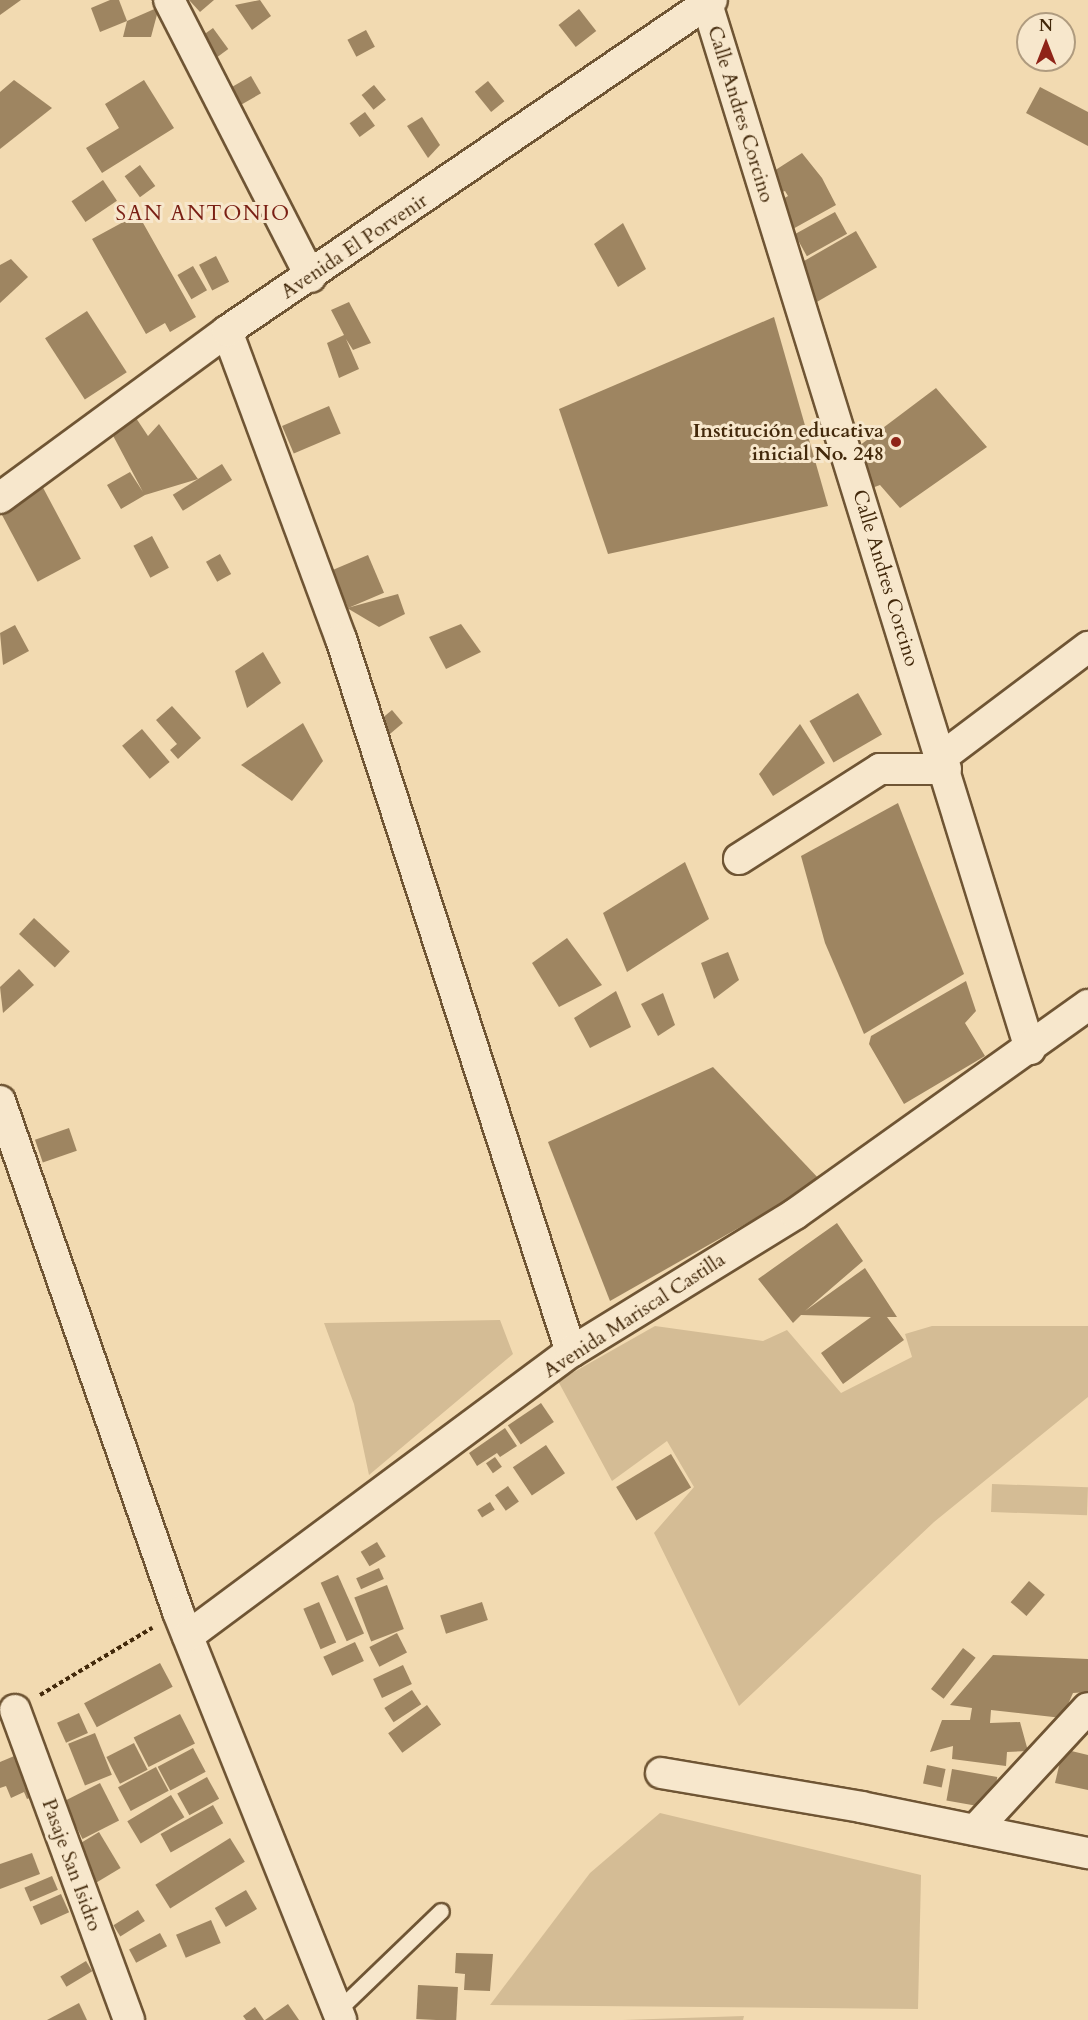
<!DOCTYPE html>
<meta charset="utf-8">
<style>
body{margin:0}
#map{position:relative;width:1088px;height:2020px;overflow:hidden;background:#f2dab1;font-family:Cardo,serif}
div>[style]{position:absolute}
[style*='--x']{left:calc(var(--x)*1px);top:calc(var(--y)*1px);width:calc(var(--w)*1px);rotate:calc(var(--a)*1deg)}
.green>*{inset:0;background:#d4bc95;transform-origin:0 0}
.building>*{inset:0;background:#9e8561;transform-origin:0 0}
.path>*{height:4px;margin-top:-2px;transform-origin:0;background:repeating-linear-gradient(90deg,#43290b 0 4.5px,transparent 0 7.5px)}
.roads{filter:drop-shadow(2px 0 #6f5534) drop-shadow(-2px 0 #6f5534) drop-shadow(0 2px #6f5534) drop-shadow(0 -2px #6f5534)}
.lane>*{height:15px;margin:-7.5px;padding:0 7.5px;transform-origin:7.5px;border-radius:7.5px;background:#f7e7cc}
.street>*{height:30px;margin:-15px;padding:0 15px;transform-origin:15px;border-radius:15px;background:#f7e7cc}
.dots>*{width:16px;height:16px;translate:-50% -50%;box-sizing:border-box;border:3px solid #f7e7cc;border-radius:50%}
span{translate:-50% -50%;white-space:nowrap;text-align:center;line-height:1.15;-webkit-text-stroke:6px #f7e7cc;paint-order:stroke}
.street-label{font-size:20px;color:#43290b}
.poi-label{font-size:20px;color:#43290b;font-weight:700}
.right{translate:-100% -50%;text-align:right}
.neighbourhood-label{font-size:21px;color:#7a1f14;letter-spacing:1.5px}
.north{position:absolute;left:1016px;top:12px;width:60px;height:60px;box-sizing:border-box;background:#f7e7cc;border:2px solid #af9b7f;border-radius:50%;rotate:0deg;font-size:16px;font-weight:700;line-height:24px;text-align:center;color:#43290b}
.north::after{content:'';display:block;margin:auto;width:21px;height:27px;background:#8f2418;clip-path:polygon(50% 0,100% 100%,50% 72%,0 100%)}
</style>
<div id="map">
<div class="green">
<div style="clip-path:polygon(500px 1320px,513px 1354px,369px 1475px,354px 1404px,324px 1323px)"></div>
<div style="clip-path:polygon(655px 1326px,763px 1341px,787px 1330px,841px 1393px,912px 1357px,905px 1334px,932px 1326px,1088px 1326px,1088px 1397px,934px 1522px,739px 1706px,654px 1533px,694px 1487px,667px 1441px,612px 1481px,558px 1381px)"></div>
<div style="left:992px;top:1484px;width:96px;height:28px;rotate:2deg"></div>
<div style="clip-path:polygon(660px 1813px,921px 1875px,918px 2009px,490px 2005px,590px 1873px)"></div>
<div style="clip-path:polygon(744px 2016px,743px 2020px,623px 2020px)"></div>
</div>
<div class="building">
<div style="clip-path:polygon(0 0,21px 0,0 15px)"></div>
<div style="clip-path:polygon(110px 0,119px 0,127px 21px,100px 32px,91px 8px)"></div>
<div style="clip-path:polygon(189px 0,214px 0,200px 12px)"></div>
<div style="clip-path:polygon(260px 0,271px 16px,252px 30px,235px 5px)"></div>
<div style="clip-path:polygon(159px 7px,151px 37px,123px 37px,127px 21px)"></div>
<div style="left:579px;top:9px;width:28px;height:26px;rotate:52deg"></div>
<div style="left:213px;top:28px;width:26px;height:21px;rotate:54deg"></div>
<div style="left:366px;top:30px;width:19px;height:21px;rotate:62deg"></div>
<div style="left:251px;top:76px;width:20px;height:33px;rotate:60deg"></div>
<div style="clip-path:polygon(14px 80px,52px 108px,0 149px,0 92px)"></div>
<div style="clip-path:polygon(144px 80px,174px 128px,102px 173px,86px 148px,119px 128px,105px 104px)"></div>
<div style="left:488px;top:81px;width:26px;height:17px;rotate:51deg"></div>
<div style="left:374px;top:85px;width:19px;height:16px;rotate:51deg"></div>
<div style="clip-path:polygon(1040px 87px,1088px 112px,1088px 146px,1026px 113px)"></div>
<div style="left:365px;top:112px;width:17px;height:19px;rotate:54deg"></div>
<div style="clip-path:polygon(422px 117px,440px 145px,428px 158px,407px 126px)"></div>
<div style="clip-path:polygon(802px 153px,822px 178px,836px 205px,791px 230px,776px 203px,788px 196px,785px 191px,774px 195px,763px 178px)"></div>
<div style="left:140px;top:165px;width:26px;height:19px;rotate:54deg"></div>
<div style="left:103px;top:180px;width:25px;height:38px;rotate:56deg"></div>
<div style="left:835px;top:212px;width:25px;height:46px;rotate:61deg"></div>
<div style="clip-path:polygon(138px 214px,196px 317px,170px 332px,165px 323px,146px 334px,92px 239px)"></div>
<div style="clip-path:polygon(623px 223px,646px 269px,618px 287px,594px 244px)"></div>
<div style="left:856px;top:231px;width:42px;height:72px;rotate:60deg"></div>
<div style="left:216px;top:256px;width:29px;height:19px;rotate:63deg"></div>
<div style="clip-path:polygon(11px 259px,28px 277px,0 303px,0 265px)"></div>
<div style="left:193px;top:266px;width:28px;height:18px;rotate:60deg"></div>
<div style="clip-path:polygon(349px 302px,371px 343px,353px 350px,346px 339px,359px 369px,339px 378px,327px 343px,344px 335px,331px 310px)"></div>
<div style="left:87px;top:311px;width:73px;height:50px;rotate:57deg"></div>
<div style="clip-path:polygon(774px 317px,828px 506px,608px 554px,559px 409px)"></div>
<div style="clip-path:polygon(936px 388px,987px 447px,900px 508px,880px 485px,861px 492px,851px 452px)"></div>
<div style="left:329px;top:406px;width:30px;height:51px;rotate:67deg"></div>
<div style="clip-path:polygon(134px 415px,148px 436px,159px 424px,198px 479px,145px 495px,121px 509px,107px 485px,130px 472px,143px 492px,110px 430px)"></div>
<div style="left:222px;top:464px;width:19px;height:58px;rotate:58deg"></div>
<div style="left:40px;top:482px;width:87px;height:49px;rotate:62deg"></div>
<div style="left:152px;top:536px;width:36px;height:21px;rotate:62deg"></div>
<div style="left:220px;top:554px;width:23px;height:16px;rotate:61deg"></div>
<div style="left:368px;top:555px;width:41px;height:39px;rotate:67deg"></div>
<div style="clip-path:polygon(398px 594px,405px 614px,379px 627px,347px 608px)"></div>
<div style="clip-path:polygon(461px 624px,481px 652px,446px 669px,429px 637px)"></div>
<div style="clip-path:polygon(15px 625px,29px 651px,3px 665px,0 633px)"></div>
<div style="clip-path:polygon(263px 652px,281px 683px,247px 708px,235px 671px)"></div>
<div style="left:858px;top:693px;width:48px;height:56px;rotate:60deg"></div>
<div style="clip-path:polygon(172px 706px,201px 738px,178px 759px,170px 750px,177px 744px,156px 720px)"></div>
<div style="left:392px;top:710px;width:17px;height:27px;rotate:50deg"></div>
<div style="clip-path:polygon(303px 723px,323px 761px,292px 801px,241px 765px)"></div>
<div style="clip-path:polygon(800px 724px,825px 763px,773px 796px,759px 774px)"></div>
<div style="left:142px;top:729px;width:43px;height:26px;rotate:50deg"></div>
<div style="clip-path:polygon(898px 803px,964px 974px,864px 1034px,825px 943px,801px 856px)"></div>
<div style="clip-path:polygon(685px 862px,709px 919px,627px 972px,603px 913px)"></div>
<div style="left:34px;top:918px;width:49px;height:22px;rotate:43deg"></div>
<div style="clip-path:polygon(567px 938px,602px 985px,559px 1007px,532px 963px)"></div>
<div style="clip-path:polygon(728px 952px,739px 980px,714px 999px,701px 963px)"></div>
<div style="clip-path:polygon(19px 969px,34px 985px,3px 1013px,0 987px)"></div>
<div style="clip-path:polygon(966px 981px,976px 1011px,965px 1023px,985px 1056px,904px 1104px,869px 1044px,871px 1036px)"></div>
<div style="clip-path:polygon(616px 991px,631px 1027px,590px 1048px,574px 1018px)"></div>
<div style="clip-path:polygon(663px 993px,675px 1025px,658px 1036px,641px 1004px)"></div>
<div style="clip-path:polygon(713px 1067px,821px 1181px,610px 1301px,548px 1142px)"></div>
<div style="left:69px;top:1128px;width:24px;height:36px;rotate:71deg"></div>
<div style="clip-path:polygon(837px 1223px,863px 1261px,805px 1311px,865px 1268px,897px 1317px,887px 1317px,904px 1340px,843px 1384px,821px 1353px,871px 1317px,801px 1315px,793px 1323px,758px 1279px)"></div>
<div style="left:541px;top:1403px;width:23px;height:40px;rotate:56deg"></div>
<div style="clip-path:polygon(505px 1428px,517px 1446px,500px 1457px,497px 1453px,477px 1466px,469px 1453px)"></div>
<div style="left:546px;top:1445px;width:34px;height:40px;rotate:56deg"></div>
<div style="left:671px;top:1454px;width:39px;height:64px;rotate:59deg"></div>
<div style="left:495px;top:1457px;width:12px;height:11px;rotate:55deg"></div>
<div style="left:508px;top:1486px;width:19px;height:16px;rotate:55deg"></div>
<div style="left:490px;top:1502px;width:9px;height:15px;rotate:58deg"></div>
<div style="left:377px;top:1542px;width:17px;height:19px;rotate:59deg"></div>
<div style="left:379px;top:1568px;width:12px;height:25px;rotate:66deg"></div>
<div style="left:338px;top:1575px;width:64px;height:19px;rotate:66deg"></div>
<div style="left:1029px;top:1581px;width:21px;height:28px;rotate:41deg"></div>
<div style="left:387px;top:1585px;width:47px;height:35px;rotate:69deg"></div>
<div style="left:319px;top:1602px;width:44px;height:17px;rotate:67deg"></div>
<div style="left:482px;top:1602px;width:19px;height:44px;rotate:72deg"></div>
<div style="left:397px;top:1633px;width:22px;height:31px;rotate:63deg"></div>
<div style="left:355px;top:1642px;width:21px;height:35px;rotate:65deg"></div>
<div style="left:963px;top:1648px;width:16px;height:52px;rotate:38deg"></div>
<div style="clip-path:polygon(993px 1655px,1088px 1659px,1088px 1692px,1073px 1693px,1062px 1718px,991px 1710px,990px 1723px,1020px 1722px,1028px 1751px,1007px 1752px,1006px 1766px,952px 1759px,953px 1746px,930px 1752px,942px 1720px,970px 1720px,972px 1708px,950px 1705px)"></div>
<div style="left:160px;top:1663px;width:27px;height:86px;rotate:62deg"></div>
<div style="left:403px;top:1665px;width:21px;height:33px;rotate:65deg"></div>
<div style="left:412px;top:1690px;width:17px;height:33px;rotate:57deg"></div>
<div style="left:427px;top:1705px;width:24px;height:48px;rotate:54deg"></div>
<div style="left:79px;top:1713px;width:22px;height:24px;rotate:66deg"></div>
<div style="left:180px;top:1714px;width:33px;height:52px;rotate:63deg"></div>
<div style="left:95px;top:1733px;width:45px;height:29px;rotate:68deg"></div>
<div style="left:134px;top:1743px;width:30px;height:31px;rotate:63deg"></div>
<div style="left:193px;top:1748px;width:27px;height:40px;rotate:62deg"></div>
<div style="clip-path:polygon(1063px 1749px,1088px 1755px,1088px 1790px,1055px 1783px)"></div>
<div style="clip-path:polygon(19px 1754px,37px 1795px,27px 1799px,24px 1792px,11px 1798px,6px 1786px,0 1788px,0 1762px)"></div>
<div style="left:927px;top:1765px;width:19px;height:19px;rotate:12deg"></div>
<div style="left:156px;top:1767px;width:27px;height:43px;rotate:62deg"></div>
<div style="left:952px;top:1769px;width:46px;height:32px;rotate:10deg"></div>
<div style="left:207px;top:1777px;width:25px;height:34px;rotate:61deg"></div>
<div style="left:100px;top:1783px;width:42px;height:41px;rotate:63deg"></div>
<div style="left:171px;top:1795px;width:26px;height:51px;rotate:59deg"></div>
<div style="left:213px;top:1805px;width:21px;height:60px;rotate:61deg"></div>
<div style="left:99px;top:1832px;width:42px;height:32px;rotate:59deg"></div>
<div style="left:230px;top:1838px;width:28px;height:88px;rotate:58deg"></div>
<div style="clip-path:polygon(32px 1853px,40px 1874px,0 1889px,0 1864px)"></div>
<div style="left:52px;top:1876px;width:15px;height:30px;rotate:67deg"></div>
<div style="left:246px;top:1890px;width:22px;height:36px;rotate:60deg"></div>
<div style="left:61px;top:1894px;width:20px;height:31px;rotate:66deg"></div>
<div style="left:138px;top:1910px;width:13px;height:29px;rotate:58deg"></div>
<div style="left:211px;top:1920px;width:25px;height:38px;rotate:67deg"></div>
<div style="left:160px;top:1933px;width:15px;height:35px;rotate:62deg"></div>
<div style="clip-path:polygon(456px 1953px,493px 1954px,490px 1991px,464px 1990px,465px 1974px,455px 1973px)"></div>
<div style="left:86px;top:1961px;width:12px;height:30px;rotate:59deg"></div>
<div style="left:418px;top:1985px;width:40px;height:34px;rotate:3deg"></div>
<div style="clip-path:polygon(79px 2003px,87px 2020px,47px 2020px)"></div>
<div style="clip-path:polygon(288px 2004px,299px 2020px,265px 2020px)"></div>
<div style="clip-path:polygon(255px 2007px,264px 2020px,246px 2020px,243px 2016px)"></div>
</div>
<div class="path">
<div style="--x:40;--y:1695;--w:131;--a:-30.9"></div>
</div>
<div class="roads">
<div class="lane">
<div style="--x:337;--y:2011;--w:144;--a:-43.9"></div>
</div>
<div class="street">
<div style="--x:169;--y:0;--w:311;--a:62.9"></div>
<div style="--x:707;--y:4;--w:1094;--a:72.82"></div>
<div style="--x:227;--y:331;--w:328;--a:69.7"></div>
<div style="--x:341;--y:639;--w:749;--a:72.12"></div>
<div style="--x:0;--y:498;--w:282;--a:-36.3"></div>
<div style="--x:227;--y:331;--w:587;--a:-34.31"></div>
<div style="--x:942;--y:757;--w:183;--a:-37"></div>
<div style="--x:739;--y:859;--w:167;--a:-32.6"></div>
<div style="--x:880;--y:769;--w:66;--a:0"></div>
<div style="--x:0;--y:1101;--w:541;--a:70.79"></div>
<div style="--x:178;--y:1612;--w:439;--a:68.2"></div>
<div style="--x:188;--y:1636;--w:477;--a:-36.6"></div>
<div style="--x:571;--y:1352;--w:263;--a:-31.6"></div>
<div style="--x:795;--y:1214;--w:360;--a:-35.5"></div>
<div style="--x:15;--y:1710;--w:330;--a:69.8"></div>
<div style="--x:661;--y:1773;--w:203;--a:9.6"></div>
<div style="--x:861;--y:1807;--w:232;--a:11.5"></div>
<div style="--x:975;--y:1830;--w:166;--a:-47.2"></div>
</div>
</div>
<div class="dots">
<div style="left:896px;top:442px;background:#8f2418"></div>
</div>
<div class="street-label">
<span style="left:741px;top:114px;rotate:73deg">Calle Andres Corcino</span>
<span style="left:354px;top:246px;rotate:-34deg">Avenida El Porvenir</span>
<span style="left:886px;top:578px;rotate:73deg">Calle Andres Corcino</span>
<span style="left:634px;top:1315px;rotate:-33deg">Avenida Mariscal Castilla</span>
<span style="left:72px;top:1865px;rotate:70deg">Pasaje San Isidro</span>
</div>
<div class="poi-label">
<span class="right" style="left:884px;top:442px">Institución educativa<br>inicial No. 248</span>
</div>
<div class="neighbourhood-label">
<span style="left:203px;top:214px">SAN ANTONIO</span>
</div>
<div class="north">N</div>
</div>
